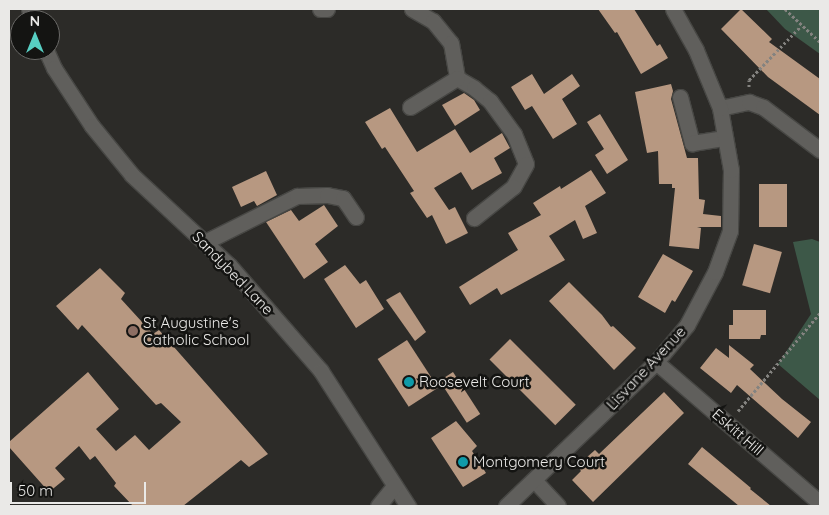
<!DOCTYPE html>
<style>
body{margin:0}
#map{position:relative;width:829px;height:515px;overflow:hidden;background:#2c2b28;font-family:Quicksand,sans-serif}
div>[style]{position:absolute}
[style*='--x']{left:calc(var(--x)*1px);top:calc(var(--y)*1px);width:calc(var(--w)*1px);rotate:calc(var(--a)*1deg)}
.green>*{inset:0;background:#3d5848}
.building>*{inset:0;background:#b79881;transform-origin:0 0}
.path>*{height:3px;margin-top:-1.5px;transform-origin:0;background:repeating-linear-gradient(90deg,#848380 0 2.5px,transparent 0 5px)}
.roads{filter:drop-shadow(1px 0 #474744) drop-shadow(-1px 0 #474744) drop-shadow(0 1px #474744) drop-shadow(0 -1px #474744)}
.minor>*{height:15px;margin:-7.5px;padding:0 7.5px;transform-origin:7.5px;border-radius:7.5px;background:#605f5c}
.dots>*{width:14px;height:14px;translate:-50% -50%;box-sizing:border-box;border:2px solid #141412;border-radius:50%}
span{translate:-50% -50%;white-space:nowrap;text-align:center;line-height:1.15;-webkit-text-stroke:5px #141412;paint-order:stroke}
.street-label{font-size:15px;color:#eae9e7}
.poi-label{font-size:15px;color:#eae9e7}
.left{translate:0 -50%;text-align:left}
.frame{position:absolute;inset:0;border:10px solid #eae9e7;pointer-events:none}
.north{position:absolute;left:10px;top:10px;width:50px;height:50px;box-sizing:border-box;background:#141412;border:1px solid #6a6967;border-radius:50%;rotate:0deg;font-size:14px;font-weight:700;line-height:20px;text-align:center;color:#eae9e7}
.north::after{content:'';display:block;margin:auto;width:18px;height:22px;background:#57cec2;clip-path:polygon(50% 0,100% 100%,50% 72%,0 100%)}
.scale{position:absolute;left:10px;top:482px;width:136px;height:22px;box-sizing:border-box;border:2px solid #eae9e7;border-top:0;padding-left:6px;font-size:15px;line-height:18px;white-space:nowrap;color:#eae9e7;-webkit-text-stroke:4px #141412;paint-order:stroke}
</style>
<div id="map">
<div class="green">
<div style="clip-path:polygon(766px 9px,820px 9px,820px 54px,785px 29px)"></div>
<div style="clip-path:polygon(812px 239px,820px 242px,820px 400px,778px 364px,811px 314px,793px 242px)"></div>
</div>
<div class="building">
<div style="clip-path:polygon(598px 9px,634px 9px,657px 46px,660px 44px,668px 58px,641px 74px,617px 32px,615px 33px)"></div>
<div style="clip-path:polygon(741px 9px,772px 39px,769px 42px,820px 79px,820px 115px,768px 77px,721px 29px)"></div>
<div style="clip-path:polygon(532px 74px,544px 94px,572px 74px,580px 86px,562px 99px,577px 124px,553px 139px,532px 106px,525px 110px,511px 87px)"></div>
<div style="clip-path:polygon(671px 84px,673px 91px,671px 99px,687px 158px,698px 158px,699px 199px,705px 200px,703px 214px,721px 216px,721px 227px,697px 227px,701px 228px,699px 249px,669px 246px,675px 188px,672px 188px,672px 184px,659px 184px,658px 151px,647px 153px,635px 92px)"></div>
<div style="clip-path:polygon(464px 93px,474px 100px,480px 110px,455px 126px,442px 105px)"></div>
<div style="clip-path:polygon(390px 108px,417px 152px,455px 129px,470px 153px,502px 133px,503px 135px,510px 148px,494px 158px,502px 173px,472px 190px,461px 172px,434px 188px,449px 210px,455px 207px,468px 233px,446px 244px,432px 215px,427px 218px,410px 193px,414px 191px,385px 147px,382px 149px,365px 122px)"></div>
<div style="clip-path:polygon(600px 114px,628px 160px,607px 174px,595px 155px,604px 149px,587px 122px)"></div>
<div style="clip-path:polygon(591px 170px,606px 193px,585px 206px,597px 233px,583px 239px,575px 220px,549px 236px,565px 260px,501px 295px,497px 288px,470px 305px,459px 287px,518px 250px,508px 233px,541px 215px,533px 203px,560px 186px,561px 189px)"></div>
<div style="clip-path:polygon(266px 171px,277px 195px,257px 206px,254px 201px,241px 207px,232px 187px)"></div>
<div style="left:759px;top:184px;width:28px;height:43px"></div>
<div style="clip-path:polygon(324px 205px,338px 226px,315px 244px,328px 262px,304px 279px,266px 222px,291px 210px,299px 221px)"></div>
<div style="left:754px;top:244px;width:29px;height:43px;rotate:16deg"></div>
<div style="clip-path:polygon(663px 254px,693px 271px,675px 302px,672px 300px,665px 313px,638px 297px)"></div>
<div style="clip-path:polygon(345px 265px,360px 284px,366px 280px,384px 309px,356px 328px,324px 279px)"></div>
<div style="clip-path:polygon(100px 268px,125px 293px,121px 299px,153px 334px,159px 330px,268px 454px,249px 467px,241px 460px,183px 506px,133px 506px,114px 486px,116px 483px,95px 456px,90px 460px,79px 446px,55px 468px,65px 479px,49px 492px,9px 447px,9px 442px,88px 372px,119px 409px,96px 429px,116px 451px,135px 435px,149px 450px,181px 422px,161px 403px,156px 405px,82px 325px,78px 330px,56px 306px)"></div>
<div style="clip-path:polygon(569px 282px,602px 315px,611px 327px,613px 326px,636px 348px,614px 370px,549px 301px)"></div>
<div style="clip-path:polygon(400px 292px,426px 332px,415px 341px,386px 300px)"></div>
<div style="clip-path:polygon(733px 310px,766px 310px,766px 335px,761px 335px,760px 339px,729px 339px,729px 325px,733px 325px)"></div>
<div style="left:510px;top:339px;width:93px;height:29px;rotate:45deg"></div>
<div style="left:407px;top:340px;width:57px;height:35px;rotate:57deg"></div>
<div style="clip-path:polygon(729px 345px,754px 365px,750px 369px,782px 399px,811px 422px,798px 438px,737px 385px,731px 393px,700px 368px,716px 348px,729px 358px)"></div>
<div style="left:453px;top:372px;width:50px;height:16px;rotate:57deg"></div>
<div style="clip-path:polygon(664px 392px,684px 413px,593px 502px,572px 480px,581px 471px,577px 466px,595px 450px,599px 454px)"></div>
<div style="clip-path:polygon(456px 421px,477px 446px,472px 451px,486px 473px,463px 487px,431px 438px)"></div>
<div style="clip-path:polygon(702px 447px,751px 488px,750px 489px,771px 506px,739px 506px,688px 464px)"></div>
</div>
<div class="path">
<div style="--x:785;--y:9;--w:48;--a:43.3"></div>
<div style="--x:749;--y:87;--w:7;--a:-90"></div>
<div style="--x:749;--y:80;--w:75;--a:-46.1"></div>
<div style="--x:738;--y:411;--w:128;--a:-50.1"></div>
</div>
<div class="roads">
<div class="minor">
<div style="--x:29;--y:9;--w:12;--a:66"></div>
<div style="--x:320;--y:9;--w:7;--a:0"></div>
<div style="--x:412;--y:9;--w:24;--a:30"></div>
<div style="--x:433;--y:21;--w:28;--a:51"></div>
<div style="--x:451;--y:43;--w:36;--a:80"></div>
<div style="--x:457;--y:78;--w:20;--a:30"></div>
<div style="--x:474;--y:88;--w:21;--a:39"></div>
<div style="--x:490;--y:101;--w:41;--a:54"></div>
<div style="--x:514;--y:134;--w:32;--a:68"></div>
<div style="--x:526;--y:164;--w:26;--a:119"></div>
<div style="--x:513;--y:187;--w:50;--a:141.5"></div>
<div style="--x:46;--y:50;--w:20;--a:66"></div>
<div style="--x:54;--y:68;--w:69;--a:56.8"></div>
<div style="--x:92;--y:126;--w:63;--a:50.8"></div>
<div style="--x:132;--y:175;--w:132;--a:42.9"></div>
<div style="--x:229;--y:265;--w:140;--a:49"></div>
<div style="--x:321;--y:371;--w:161;--a:57.2"></div>
<div style="--x:680;--y:97;--w:48;--a:75.4"></div>
<div style="--x:692;--y:143;--w:33;--a:-9"></div>
<div style="--x:410;--y:107;--w:55;--a:-31.7"></div>
<div style="--x:720;--y:108;--w:30;--a:-12"></div>
<div style="--x:749;--y:102;--w:15;--a:20"></div>
<div style="--x:763;--y:107;--w:71;--a:37"></div>
<div style="--x:205;--y:242;--w:103;--a:-26.6"></div>
<div style="--x:297;--y:196;--w:30;--a:-2"></div>
<div style="--x:327;--y:195;--w:16;--a:11"></div>
<div style="--x:343;--y:198;--w:23;--a:56"></div>
<div style="--x:656;--y:362;--w:216;--a:40.7"></div>
<div style="--x:534;--y:480;--w:35;--a:47"></div>
<div style="--x:378;--y:506;--w:26;--a:-51"></div>
<div style="--x:506;--y:506;--w:208;--a:-43.8"></div>
<div style="--x:656;--y:362;--w:48;--a:-50"></div>
<div style="--x:687;--y:325;--w:60;--a:-62.2"></div>
<div style="--x:715;--y:272;--w:44;--a:-69.9"></div>
<div style="--x:730;--y:231;--w:61;--a:-89.1"></div>
<div style="--x:731;--y:170;--w:63;--a:-100.1"></div>
<div style="--x:720;--y:108;--w:63;--a:-112.5"></div>
<div style="--x:696;--y:50;--w:47;--a:-119.3"></div>
</div>
</div>
<div class="dots">
<div style="left:133px;top:331px;background:#8d6e63"></div>
<div style="left:409px;top:382px;background:#0f9aa8"></div>
<div style="left:463px;top:462px;background:#0f9aa8"></div>
</div>
<div class="street-label">
<span style="left:233px;top:273px;rotate:46deg">Sandybed Lane</span>
<span style="left:646px;top:368px;rotate:-47deg">Lisvane Avenue</span>
<span style="left:738px;top:432px;rotate:41deg">Eskitt Hill</span>
</div>
<div class="poi-label">
<span class="left" style="left:143px;top:331px">St Augustine's<br>Catholic School</span>
<span class="left" style="left:419px;top:382px">Roosevelt Court</span>
<span class="left" style="left:473px;top:462px">Montgomery Court</span>
</div>
<div class="frame"></div>
<div class="north">N</div>
<div class="scale">50 m</div>
</div>
